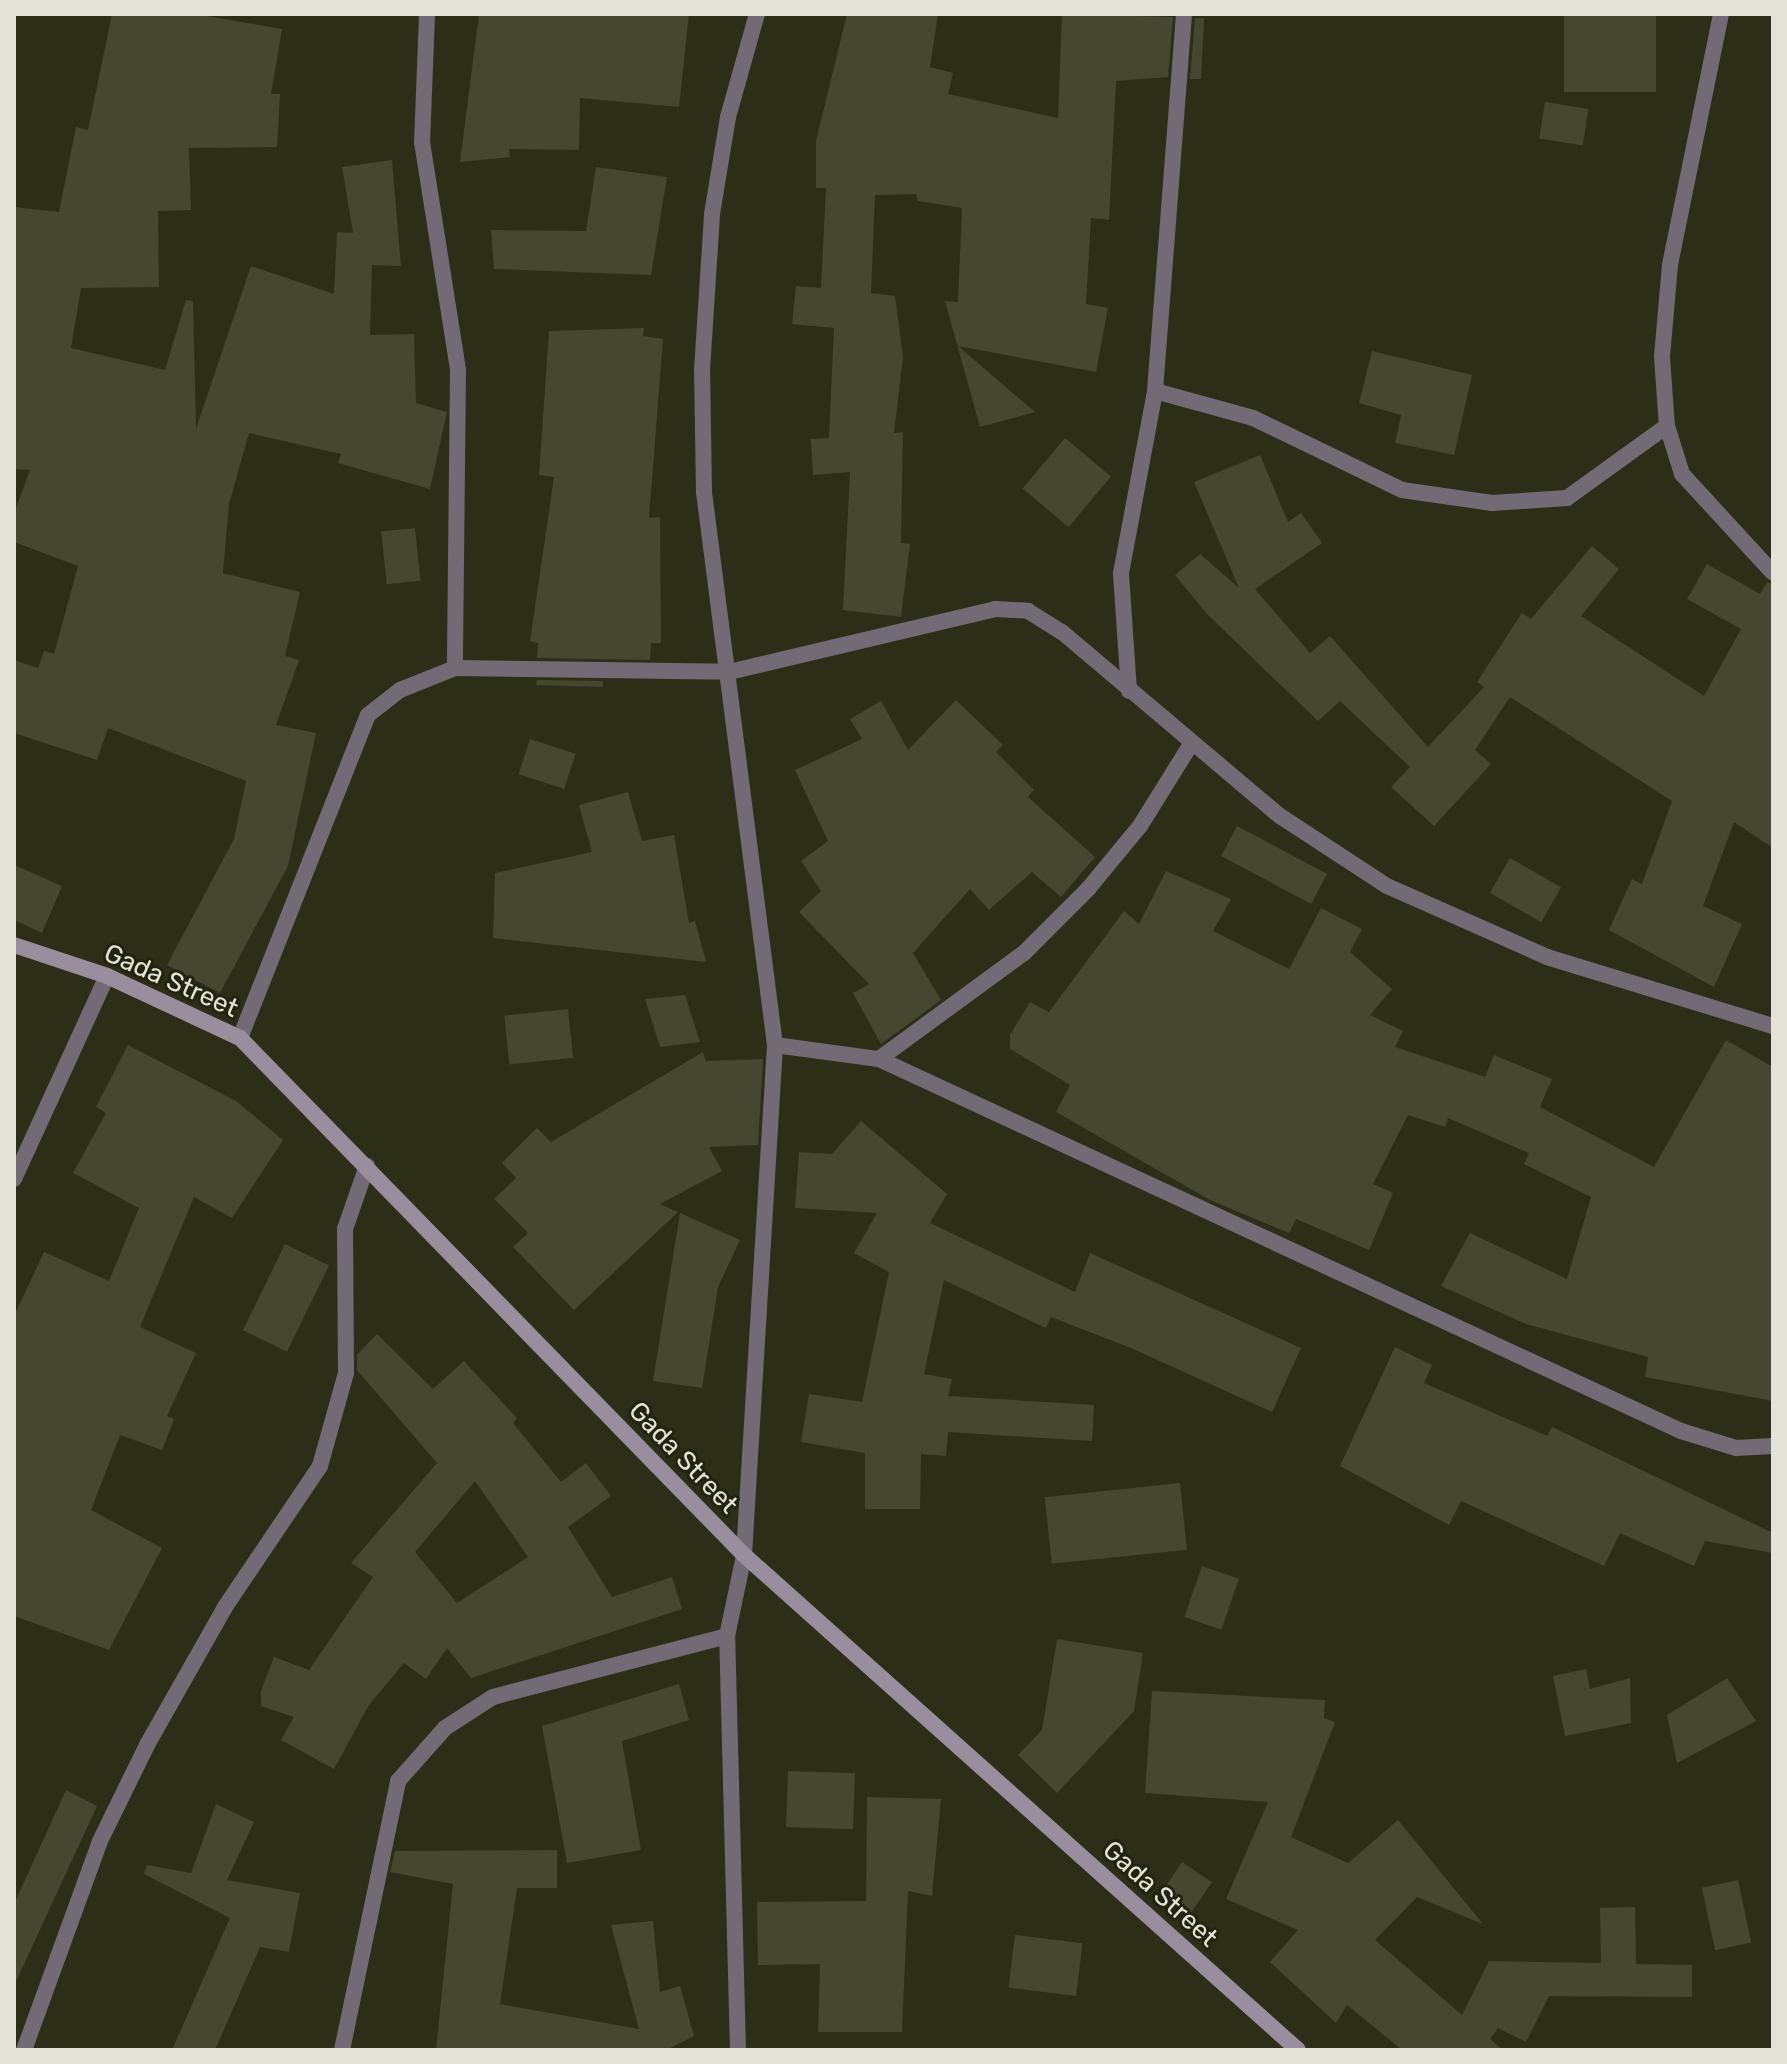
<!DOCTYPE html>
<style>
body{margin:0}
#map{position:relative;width:1787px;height:2064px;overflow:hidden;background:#2d2e18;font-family:Rubik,sans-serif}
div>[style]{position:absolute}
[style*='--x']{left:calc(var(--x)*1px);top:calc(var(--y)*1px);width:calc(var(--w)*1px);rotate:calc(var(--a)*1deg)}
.building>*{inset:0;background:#464731;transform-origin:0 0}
.street>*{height:16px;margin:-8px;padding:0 8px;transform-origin:8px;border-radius:8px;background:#726b75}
.secondary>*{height:16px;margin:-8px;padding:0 8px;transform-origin:8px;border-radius:8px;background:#988e9d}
span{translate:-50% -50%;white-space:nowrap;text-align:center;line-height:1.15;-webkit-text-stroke:6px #23240f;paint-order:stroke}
.street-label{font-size:26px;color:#e3e4d7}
.frame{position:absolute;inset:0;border:16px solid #e3e4d7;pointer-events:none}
</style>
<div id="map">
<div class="building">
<div style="clip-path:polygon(112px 14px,195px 14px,282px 29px,271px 94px,280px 94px,277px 147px,189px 148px,191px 210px,158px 211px,159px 287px,81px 288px,71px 348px,165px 370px,186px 300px,193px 301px,196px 429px,251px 266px,334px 294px,337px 232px,353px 233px,342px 167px,392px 160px,401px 266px,372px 265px,370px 335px,414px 334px,416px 403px,447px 412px,430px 489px,338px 463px,341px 454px,249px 433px,229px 504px,223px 573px,300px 592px,285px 656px,299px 660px,276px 725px,316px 733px,288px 866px,220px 993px,167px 965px,234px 839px,246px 781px,108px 728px,97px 760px,14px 733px,14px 660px,38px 668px,44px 651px,54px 654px,78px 566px,14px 542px,14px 513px,30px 470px,14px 469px,14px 207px,59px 212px,76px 127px,88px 130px)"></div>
<div style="clip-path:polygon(479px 14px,689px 14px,679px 107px,580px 98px,579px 150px,509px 149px,510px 157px,460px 162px)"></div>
<div style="clip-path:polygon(847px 14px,938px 14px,930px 67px,953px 73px,948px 94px,1058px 118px,1062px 14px,1173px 17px,1168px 77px,1116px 81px,1109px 220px,1091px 218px,1086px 304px,1108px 308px,1096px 372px,958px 346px,1035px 412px,980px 427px,945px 301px,958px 302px,962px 208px,918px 201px,916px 194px,875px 195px,871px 293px,895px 296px,903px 357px,894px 433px,903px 432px,901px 543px,910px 544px,901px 617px,843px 610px,850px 472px,813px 475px,811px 439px,829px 438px,834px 328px,792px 324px,796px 286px,821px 288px,826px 188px,816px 188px,816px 141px)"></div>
<div style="left:1564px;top:14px;width:92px;height:78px"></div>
<div style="clip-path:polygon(1195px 18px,1204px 18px,1201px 79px,1190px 79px)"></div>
<div style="left:1545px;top:102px;width:44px;height:37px;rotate:9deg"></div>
<div style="clip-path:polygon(596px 167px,667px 177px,651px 275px,494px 269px,491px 230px,586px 231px)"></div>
<div style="clip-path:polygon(644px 328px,643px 336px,663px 339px,649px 518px,660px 517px,661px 643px,651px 643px,650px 660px,537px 658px,538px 643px,530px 641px,554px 477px,539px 475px,549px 331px)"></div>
<div style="clip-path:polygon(1372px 351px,1472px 375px,1454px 455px,1395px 443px,1401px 415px,1359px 403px)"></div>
<div style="left:1065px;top:438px;width:60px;height:66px;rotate:40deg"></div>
<div style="clip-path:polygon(1260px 455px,1288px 522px,1301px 513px,1322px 543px,1255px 589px,1310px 653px,1330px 636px,1428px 747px,1484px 687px,1477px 682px,1522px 613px,1531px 619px,1592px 546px,1619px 569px,1581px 616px,1704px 696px,1741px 629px,1687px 599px,1707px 564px,1760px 594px,1767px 582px,1773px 584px,1773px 848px,1734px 822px,1703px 906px,1742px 924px,1714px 987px,1609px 930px,1632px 879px,1642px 884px,1672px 801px,1510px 697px,1475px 750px,1491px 764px,1434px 826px,1391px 787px,1410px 767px,1340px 701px,1318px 721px,1206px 613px,1175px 575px,1200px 554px,1239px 588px,1194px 482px)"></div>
<div style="left:415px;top:528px;width:53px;height:34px;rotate:84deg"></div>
<div style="clip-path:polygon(537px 680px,603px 681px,603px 687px,536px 685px)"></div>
<div style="clip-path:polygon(956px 700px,1003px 745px,996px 752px,1034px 790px,1028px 797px,1095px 857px,1061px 897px,1032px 872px,989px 910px,970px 889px,913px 953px,941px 1000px,881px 1044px,853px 993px,869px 984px,799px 912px,821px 891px,801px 861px,828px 841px,795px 770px,862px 739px,850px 719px,881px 701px,908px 750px)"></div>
<div style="left:530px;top:739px;width:48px;height:37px;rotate:18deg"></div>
<div style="clip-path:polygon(628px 792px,642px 841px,674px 835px,689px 923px,695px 921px,706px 962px,493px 938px,495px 873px,592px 852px,579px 805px)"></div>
<div style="left:1237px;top:826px;width:102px;height:34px;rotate:28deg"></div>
<div style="left:1510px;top:858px;width:59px;height:40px;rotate:30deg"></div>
<div style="clip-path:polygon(14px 865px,62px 886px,42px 933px,14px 920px)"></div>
<div style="clip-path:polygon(1166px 871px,1231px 899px,1213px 931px,1289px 969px,1321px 908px,1362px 929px,1350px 952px,1392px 989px,1370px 1015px,1403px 1031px,1395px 1047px,1485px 1077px,1494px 1055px,1552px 1079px,1540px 1107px,1654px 1167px,1726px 1040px,1773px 1067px,1773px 1401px,1645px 1377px,1648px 1357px,1526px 1324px,1441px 1286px,1470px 1233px,1567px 1279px,1591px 1197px,1524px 1164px,1529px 1153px,1448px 1118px,1445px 1127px,1408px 1115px,1373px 1184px,1393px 1193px,1369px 1250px,1296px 1219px,1289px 1233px,1210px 1200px,1056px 1112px,1070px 1085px,1010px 1049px,1010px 1035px,1030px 1002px,1049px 1012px,1124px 911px,1139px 924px)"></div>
<div style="clip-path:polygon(685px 995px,700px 1042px,660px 1047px,645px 999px)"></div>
<div style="left:568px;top:1009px;width:49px;height:64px;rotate:84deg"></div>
<div style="clip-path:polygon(128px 1045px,236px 1101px,283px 1140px,232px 1218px,194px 1197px,140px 1327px,196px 1353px,167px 1416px,174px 1419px,162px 1450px,120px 1435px,91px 1510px,162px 1548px,109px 1650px,14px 1616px,14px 1316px,44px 1252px,109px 1281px,139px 1208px,73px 1173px,106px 1113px,96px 1107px)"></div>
<div style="clip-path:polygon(703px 1052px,706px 1061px,763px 1059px,758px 1145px,709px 1147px,722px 1171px,660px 1204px,678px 1212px,574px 1310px,513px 1247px,528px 1233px,494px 1199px,516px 1178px,502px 1163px,537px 1128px,551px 1142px)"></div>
<div style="clip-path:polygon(861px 1121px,947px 1194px,930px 1223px,1075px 1292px,1090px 1253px,1301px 1348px,1272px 1412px,1131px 1348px,1051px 1317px,1046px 1328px,944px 1280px,924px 1374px,952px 1379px,948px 1396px,1094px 1405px,1092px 1441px,948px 1432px,946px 1456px,921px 1454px,920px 1509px,865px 1509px,865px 1453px,801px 1442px,809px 1394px,862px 1402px,889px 1272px,854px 1253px,877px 1213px,795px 1208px,799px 1152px,832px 1154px)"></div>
<div style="clip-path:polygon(680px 1213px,740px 1240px,718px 1287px,702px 1388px,653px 1381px)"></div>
<div style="left:285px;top:1244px;width:49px;height:96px;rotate:26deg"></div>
<div style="clip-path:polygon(evenodd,377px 1334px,433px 1389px,464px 1361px,517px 1418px,513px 1423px,561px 1482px,586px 1463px,611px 1496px,568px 1527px,612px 1597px,672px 1577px,682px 1609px,471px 1678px,447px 1648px,426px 1679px,404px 1663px,369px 1705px,334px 1769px,281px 1740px,294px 1717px,261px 1706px,261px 1691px,274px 1657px,309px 1670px,373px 1577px,351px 1563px,437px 1463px,357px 1370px,357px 1355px,377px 1334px,475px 1481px,528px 1557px,457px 1603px,415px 1552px,475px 1481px)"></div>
<div style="clip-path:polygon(1395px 1347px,1432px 1365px,1424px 1383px,1547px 1436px,1552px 1427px,1773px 1533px,1773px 1553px,1705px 1541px,1694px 1566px,1620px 1533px,1604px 1566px,1461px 1501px,1449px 1525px,1340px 1466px)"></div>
<div style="left:1180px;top:1483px;width:67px;height:136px;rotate:84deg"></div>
<div style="left:1202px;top:1566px;width:39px;height:54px;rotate:19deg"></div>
<div style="clip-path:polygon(1057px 1639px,1143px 1653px,1134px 1711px,1057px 1793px,1018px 1755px,1042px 1730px)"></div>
<div style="clip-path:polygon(1586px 1669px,1590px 1689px,1630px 1678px,1631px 1723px,1565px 1736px,1553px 1676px)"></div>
<div style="clip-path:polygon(1727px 1678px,1756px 1721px,1677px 1763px,1667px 1715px)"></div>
<div style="clip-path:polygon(679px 1684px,689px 1720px,622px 1741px,641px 1850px,567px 1863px,542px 1726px)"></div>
<div style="clip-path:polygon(1152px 1691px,1325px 1700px,1324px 1718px,1335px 1722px,1291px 1837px,1348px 1863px,1398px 1820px,1483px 1924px,1417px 1897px,1375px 1940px,1462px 2015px,1489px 1961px,1601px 1963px,1600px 1908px,1635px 1907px,1636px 1964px,1692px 1965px,1692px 1997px,1549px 1996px,1526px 2042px,1498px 2028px,1490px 2039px,1503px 2050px,1402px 2050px,1347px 2005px,1336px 2023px,1270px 1962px,1298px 1930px,1226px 1899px,1268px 1802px,1145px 1793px)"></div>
<div style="left:788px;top:1771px;width:67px;height:56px;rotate:2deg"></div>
<div style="clip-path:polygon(66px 1790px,97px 1806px,14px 1986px,14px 1904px)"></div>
<div style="clip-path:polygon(867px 1797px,941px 1799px,932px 1896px,908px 1891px,902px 2032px,818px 2032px,820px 1964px,758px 1965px,757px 1902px,866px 1901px)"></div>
<div style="clip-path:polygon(216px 1804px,254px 1822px,227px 1880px,300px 1893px,289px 1952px,260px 1947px,215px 2050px,172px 2050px,230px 1918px,144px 1874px,147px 1865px,191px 1873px)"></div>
<div style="clip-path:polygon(557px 1850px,557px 1888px,517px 1888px,500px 2004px,639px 2029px,611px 1925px,653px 1921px,660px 1992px,680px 1986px,694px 2036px,666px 2050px,436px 2050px,453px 1884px,390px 1872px,395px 1851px)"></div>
<div style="left:1182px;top:1862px;width:36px;height:40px;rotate:34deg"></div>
<div style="left:1738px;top:1880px;width:64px;height:37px;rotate:78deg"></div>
<div style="left:1015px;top:1935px;width:68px;height:53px;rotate:7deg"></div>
</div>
<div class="street">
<div style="--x:427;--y:14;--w:128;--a:92.2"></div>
<div style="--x:422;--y:142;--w:231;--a:81"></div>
<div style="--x:458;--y:370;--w:298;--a:90.6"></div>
<div style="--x:1721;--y:14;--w:256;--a:101.5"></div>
<div style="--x:1670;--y:265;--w:92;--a:95"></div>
<div style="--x:1662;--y:357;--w:69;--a:85.9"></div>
<div style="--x:1667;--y:426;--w:50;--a:72.6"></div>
<div style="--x:1682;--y:474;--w:134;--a:47.4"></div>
<div style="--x:1155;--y:391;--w:102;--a:15.4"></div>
<div style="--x:1253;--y:418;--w:165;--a:25.8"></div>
<div style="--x:1402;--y:490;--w:91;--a:8.2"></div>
<div style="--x:1492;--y:503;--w:75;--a:-3.8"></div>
<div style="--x:1567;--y:498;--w:123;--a:-35.8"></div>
<div style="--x:1129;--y:691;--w:118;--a:-93.9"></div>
<div style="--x:1121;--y:573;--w:185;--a:-79.4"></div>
<div style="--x:1155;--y:391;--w:378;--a:-85.6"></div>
<div style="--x:240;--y:1038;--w:347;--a:-68.4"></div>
<div style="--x:368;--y:715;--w:41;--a:-38"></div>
<div style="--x:400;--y:690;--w:59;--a:-21.8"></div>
<div style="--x:455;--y:668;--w:274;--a:0.8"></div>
<div style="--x:729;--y:672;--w:273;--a:-13.3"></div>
<div style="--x:995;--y:609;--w:33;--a:3"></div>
<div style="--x:1028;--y:611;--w:40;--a:32"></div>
<div style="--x:1062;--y:632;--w:285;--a:40.2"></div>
<div style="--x:1280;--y:816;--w:128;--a:33.2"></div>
<div style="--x:1387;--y:886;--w:175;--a:23.9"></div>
<div style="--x:1547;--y:957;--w:236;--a:17"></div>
<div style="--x:775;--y:1045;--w:105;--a:7.7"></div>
<div style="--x:879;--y:1059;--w:884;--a:24.88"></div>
<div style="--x:1681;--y:1431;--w:58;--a:17.2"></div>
<div style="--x:1736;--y:1448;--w:37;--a:-3"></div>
<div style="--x:879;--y:1059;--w:180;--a:-36.2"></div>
<div style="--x:1024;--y:953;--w:91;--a:-45"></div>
<div style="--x:1088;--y:889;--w:82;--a:-50.5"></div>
<div style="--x:1140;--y:826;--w:97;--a:-58.1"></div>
<div style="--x:14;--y:1179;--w:223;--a:-65.4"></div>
<div style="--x:24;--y:2050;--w:222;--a:-70"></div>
<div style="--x:100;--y:1841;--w:107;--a:-63.9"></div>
<div style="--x:147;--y:1745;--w:159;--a:-60.5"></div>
<div style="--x:225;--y:1607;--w:170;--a:-56"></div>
<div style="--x:320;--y:1466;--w:97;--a:-74.4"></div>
<div style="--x:346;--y:1373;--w:144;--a:-90.4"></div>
<div style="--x:345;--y:1229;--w:67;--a:-70.8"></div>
<div style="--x:342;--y:2050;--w:275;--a:-78.2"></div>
<div style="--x:398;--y:1781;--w:71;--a:-48.4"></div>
<div style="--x:445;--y:1728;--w:57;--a:-32.9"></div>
<div style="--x:493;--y:1697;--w:242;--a:-14.6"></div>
<div style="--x:738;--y:2050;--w:414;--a:-91.5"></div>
<div style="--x:727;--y:1636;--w:83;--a:-78.1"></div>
<div style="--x:744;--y:1555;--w:511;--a:-86.52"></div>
<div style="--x:775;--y:1045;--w:558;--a:-97.32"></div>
<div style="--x:704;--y:492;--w:122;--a:-90.9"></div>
<div style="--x:702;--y:370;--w:156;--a:-86.3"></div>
<div style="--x:712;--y:214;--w:98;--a:-80.6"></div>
<div style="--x:728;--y:117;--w:107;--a:-74.3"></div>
</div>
<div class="secondary">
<div style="--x:14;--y:945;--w:98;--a:18.4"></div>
<div style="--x:107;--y:976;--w:147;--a:25"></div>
<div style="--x:240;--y:1038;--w:722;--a:45.73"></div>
<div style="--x:744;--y:1555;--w:743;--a:41.78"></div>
</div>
<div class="street-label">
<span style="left:171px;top:981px;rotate:24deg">Gada Street</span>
<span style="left:683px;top:1458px;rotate:46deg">Gada Street</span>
<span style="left:1160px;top:1894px;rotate:42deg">Gada Street</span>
</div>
<div class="frame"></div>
</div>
